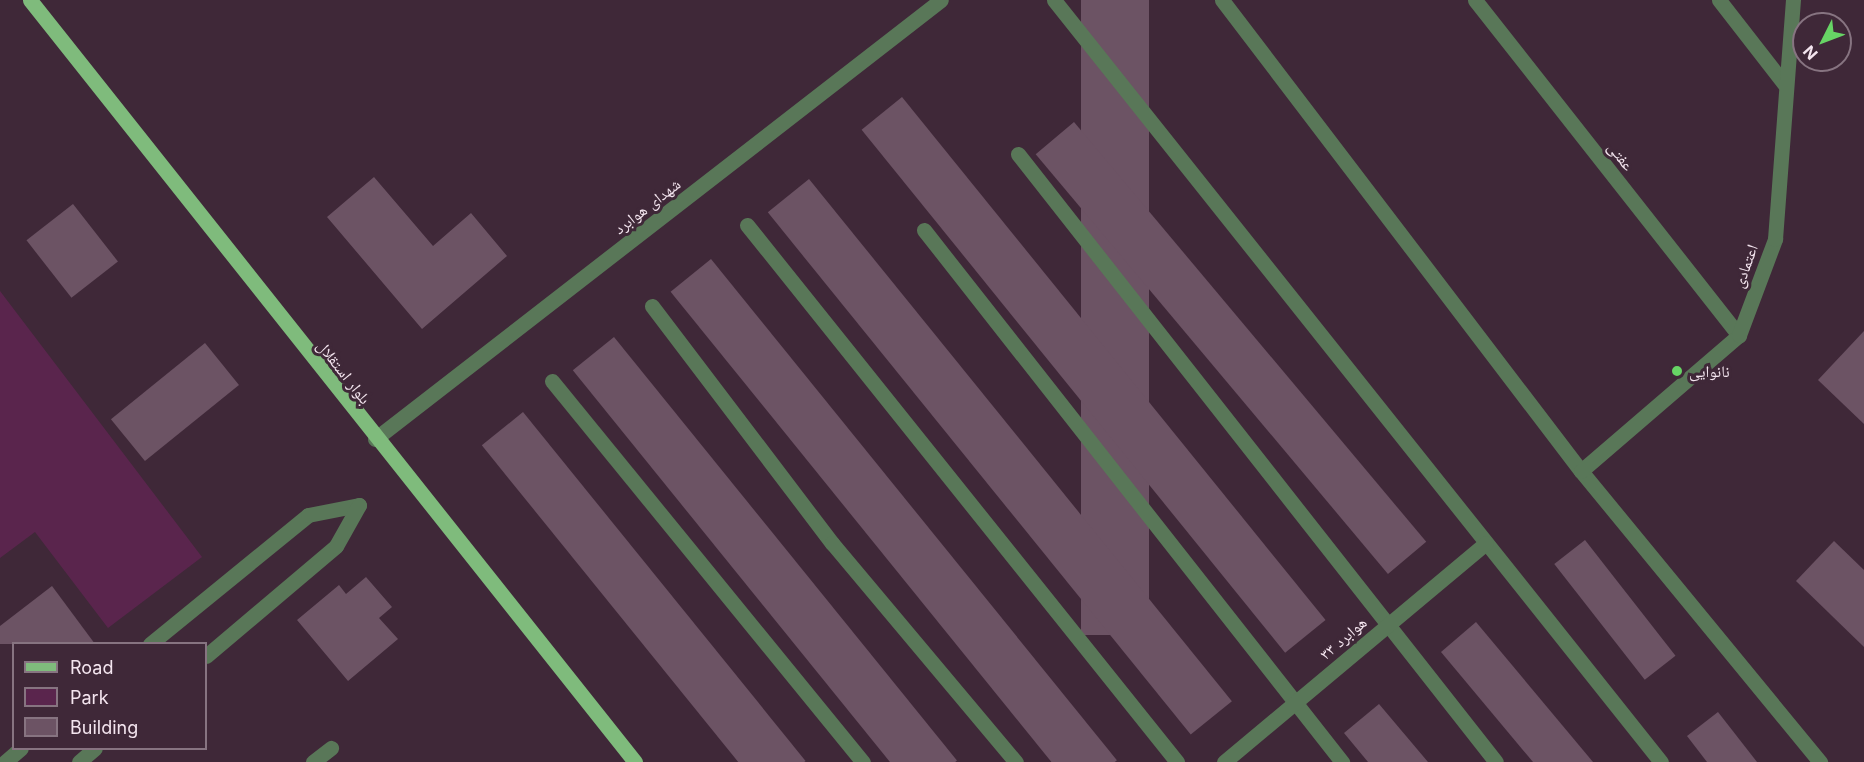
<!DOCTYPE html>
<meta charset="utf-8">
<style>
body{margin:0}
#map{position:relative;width:1864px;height:762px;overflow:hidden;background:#3f2838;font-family:Inter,"Noto Naskh Arabic",sans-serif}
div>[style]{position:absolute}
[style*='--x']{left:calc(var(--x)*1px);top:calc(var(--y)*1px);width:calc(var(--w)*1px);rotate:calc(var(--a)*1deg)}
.green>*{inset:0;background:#5a254d}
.building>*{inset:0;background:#6c5364;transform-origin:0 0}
.minor>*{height:15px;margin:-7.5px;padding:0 7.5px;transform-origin:7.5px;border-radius:7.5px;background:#597758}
.major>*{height:15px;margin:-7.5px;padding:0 7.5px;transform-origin:7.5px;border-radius:7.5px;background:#7fbb7c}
.dots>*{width:16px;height:16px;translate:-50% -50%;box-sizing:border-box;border:3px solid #3f2838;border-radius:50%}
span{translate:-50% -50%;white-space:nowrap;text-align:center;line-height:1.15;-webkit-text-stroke:6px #3f2838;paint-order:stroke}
.street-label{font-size:16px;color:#f4e5ef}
.poi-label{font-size:16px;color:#f4e5ef}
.left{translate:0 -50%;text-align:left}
.legend{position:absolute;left:12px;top:642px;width:195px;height:108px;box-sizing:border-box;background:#3f2838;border:2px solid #877481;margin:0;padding:8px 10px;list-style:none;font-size:18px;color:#f4e5ef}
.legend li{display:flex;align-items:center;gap:12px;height:30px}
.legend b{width:30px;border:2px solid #877481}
.north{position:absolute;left:1792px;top:12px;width:60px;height:60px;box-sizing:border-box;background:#3f2838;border:2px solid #877481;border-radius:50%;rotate:228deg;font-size:16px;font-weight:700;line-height:24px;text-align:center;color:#f4e5ef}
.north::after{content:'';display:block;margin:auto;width:21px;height:27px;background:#67d465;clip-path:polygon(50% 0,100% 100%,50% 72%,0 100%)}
</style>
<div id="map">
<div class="green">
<div style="clip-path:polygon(0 291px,202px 557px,108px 628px,35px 532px,0 558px)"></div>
</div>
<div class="building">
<div style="left:1081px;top:0;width:68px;height:635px"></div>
<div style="left:902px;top:97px;width:673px;height:52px;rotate:51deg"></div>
<div style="left:1074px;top:122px;width:548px;height:50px;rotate:50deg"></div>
<div style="clip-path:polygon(374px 177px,433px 246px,471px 213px,507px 256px,422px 329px,327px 217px)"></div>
<div style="left:809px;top:179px;width:672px;height:53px;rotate:51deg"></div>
<div style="left:73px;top:204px;width:73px;height:59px;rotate:52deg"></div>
<div style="left:711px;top:259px;width:645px;height:52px;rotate:51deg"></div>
<div style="clip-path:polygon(1864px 331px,1864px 424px,1818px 380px)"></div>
<div style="left:614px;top:337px;width:545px;height:53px;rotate:51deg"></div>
<div style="left:205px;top:343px;width:54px;height:121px;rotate:51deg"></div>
<div style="left:523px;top:412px;width:449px;height:53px;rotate:51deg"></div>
<div style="left:1585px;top:540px;width:147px;height:39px;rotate:52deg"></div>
<div style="clip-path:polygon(1834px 541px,1864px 570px,1864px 647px,1796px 581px)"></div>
<div style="clip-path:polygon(366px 577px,392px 607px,379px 618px,398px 639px,348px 681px,297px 620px,339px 585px,346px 594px)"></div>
<div style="clip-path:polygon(52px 586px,95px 644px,0 644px,0 626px)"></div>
<div style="clip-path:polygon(1476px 622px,1593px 762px,1533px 762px,1441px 652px)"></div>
<div style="clip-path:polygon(1379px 704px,1428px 762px,1368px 762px,1344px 733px)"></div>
<div style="clip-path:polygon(1718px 712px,1757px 762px,1707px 762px,1687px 736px)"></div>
</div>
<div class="minor">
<div style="--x:1054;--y:0;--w:974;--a:51.46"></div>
<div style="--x:1222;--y:0;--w:592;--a:52.69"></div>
<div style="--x:1581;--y:471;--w:377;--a:50.6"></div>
<div style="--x:1475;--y:0;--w:427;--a:51.8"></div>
<div style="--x:1719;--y:0;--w:109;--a:52.1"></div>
<div style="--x:1018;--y:154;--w:773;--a:51.83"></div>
<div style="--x:747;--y:225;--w:688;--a:51.31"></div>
<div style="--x:924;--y:230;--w:677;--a:51.84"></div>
<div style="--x:652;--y:306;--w:298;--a:52.8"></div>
<div style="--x:832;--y:543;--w:286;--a:50"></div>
<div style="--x:552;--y:381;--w:492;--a:50.8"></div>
<div style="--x:375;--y:439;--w:716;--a:-37.8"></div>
<div style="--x:1581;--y:471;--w:208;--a:-40.7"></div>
<div style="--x:1739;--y:335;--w:103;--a:-69.4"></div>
<div style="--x:1775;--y:239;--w:240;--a:-85.7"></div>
<div style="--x:150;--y:644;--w:204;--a:-39.2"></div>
<div style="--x:308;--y:515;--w:52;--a:-11.1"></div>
<div style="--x:206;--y:656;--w:170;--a:-40.2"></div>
<div style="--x:336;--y:546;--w:47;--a:-60.7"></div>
<div style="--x:5;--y:762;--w:21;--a:-41"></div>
<div style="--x:79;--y:762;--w:21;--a:-41"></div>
<div style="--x:313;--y:762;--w:23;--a:-38"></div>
<div style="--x:1224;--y:762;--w:341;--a:-39.9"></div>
</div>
<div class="major">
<div style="--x:30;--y:0;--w:973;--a:51.55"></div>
</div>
<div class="dots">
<div style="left:1677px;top:371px;background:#67d465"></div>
</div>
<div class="street-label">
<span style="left:1621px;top:156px;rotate:52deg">عفتی</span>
<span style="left:647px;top:206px;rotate:-38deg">شهدای هوابرد</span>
<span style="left:1745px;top:266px;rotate:-70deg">اعتمادی</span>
<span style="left:344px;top:372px;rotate:52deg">بلوار استقلال</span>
<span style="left:1343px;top:638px;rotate:-41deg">۳۳ هوابرد</span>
</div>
<div class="poi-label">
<span class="left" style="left:1689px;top:371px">نانوایی</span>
</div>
<ul class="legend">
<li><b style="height:8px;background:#7fbb7c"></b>Road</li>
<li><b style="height:16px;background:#5a254d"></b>Park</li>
<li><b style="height:16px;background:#6c5364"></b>Building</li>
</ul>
<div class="north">N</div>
</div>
